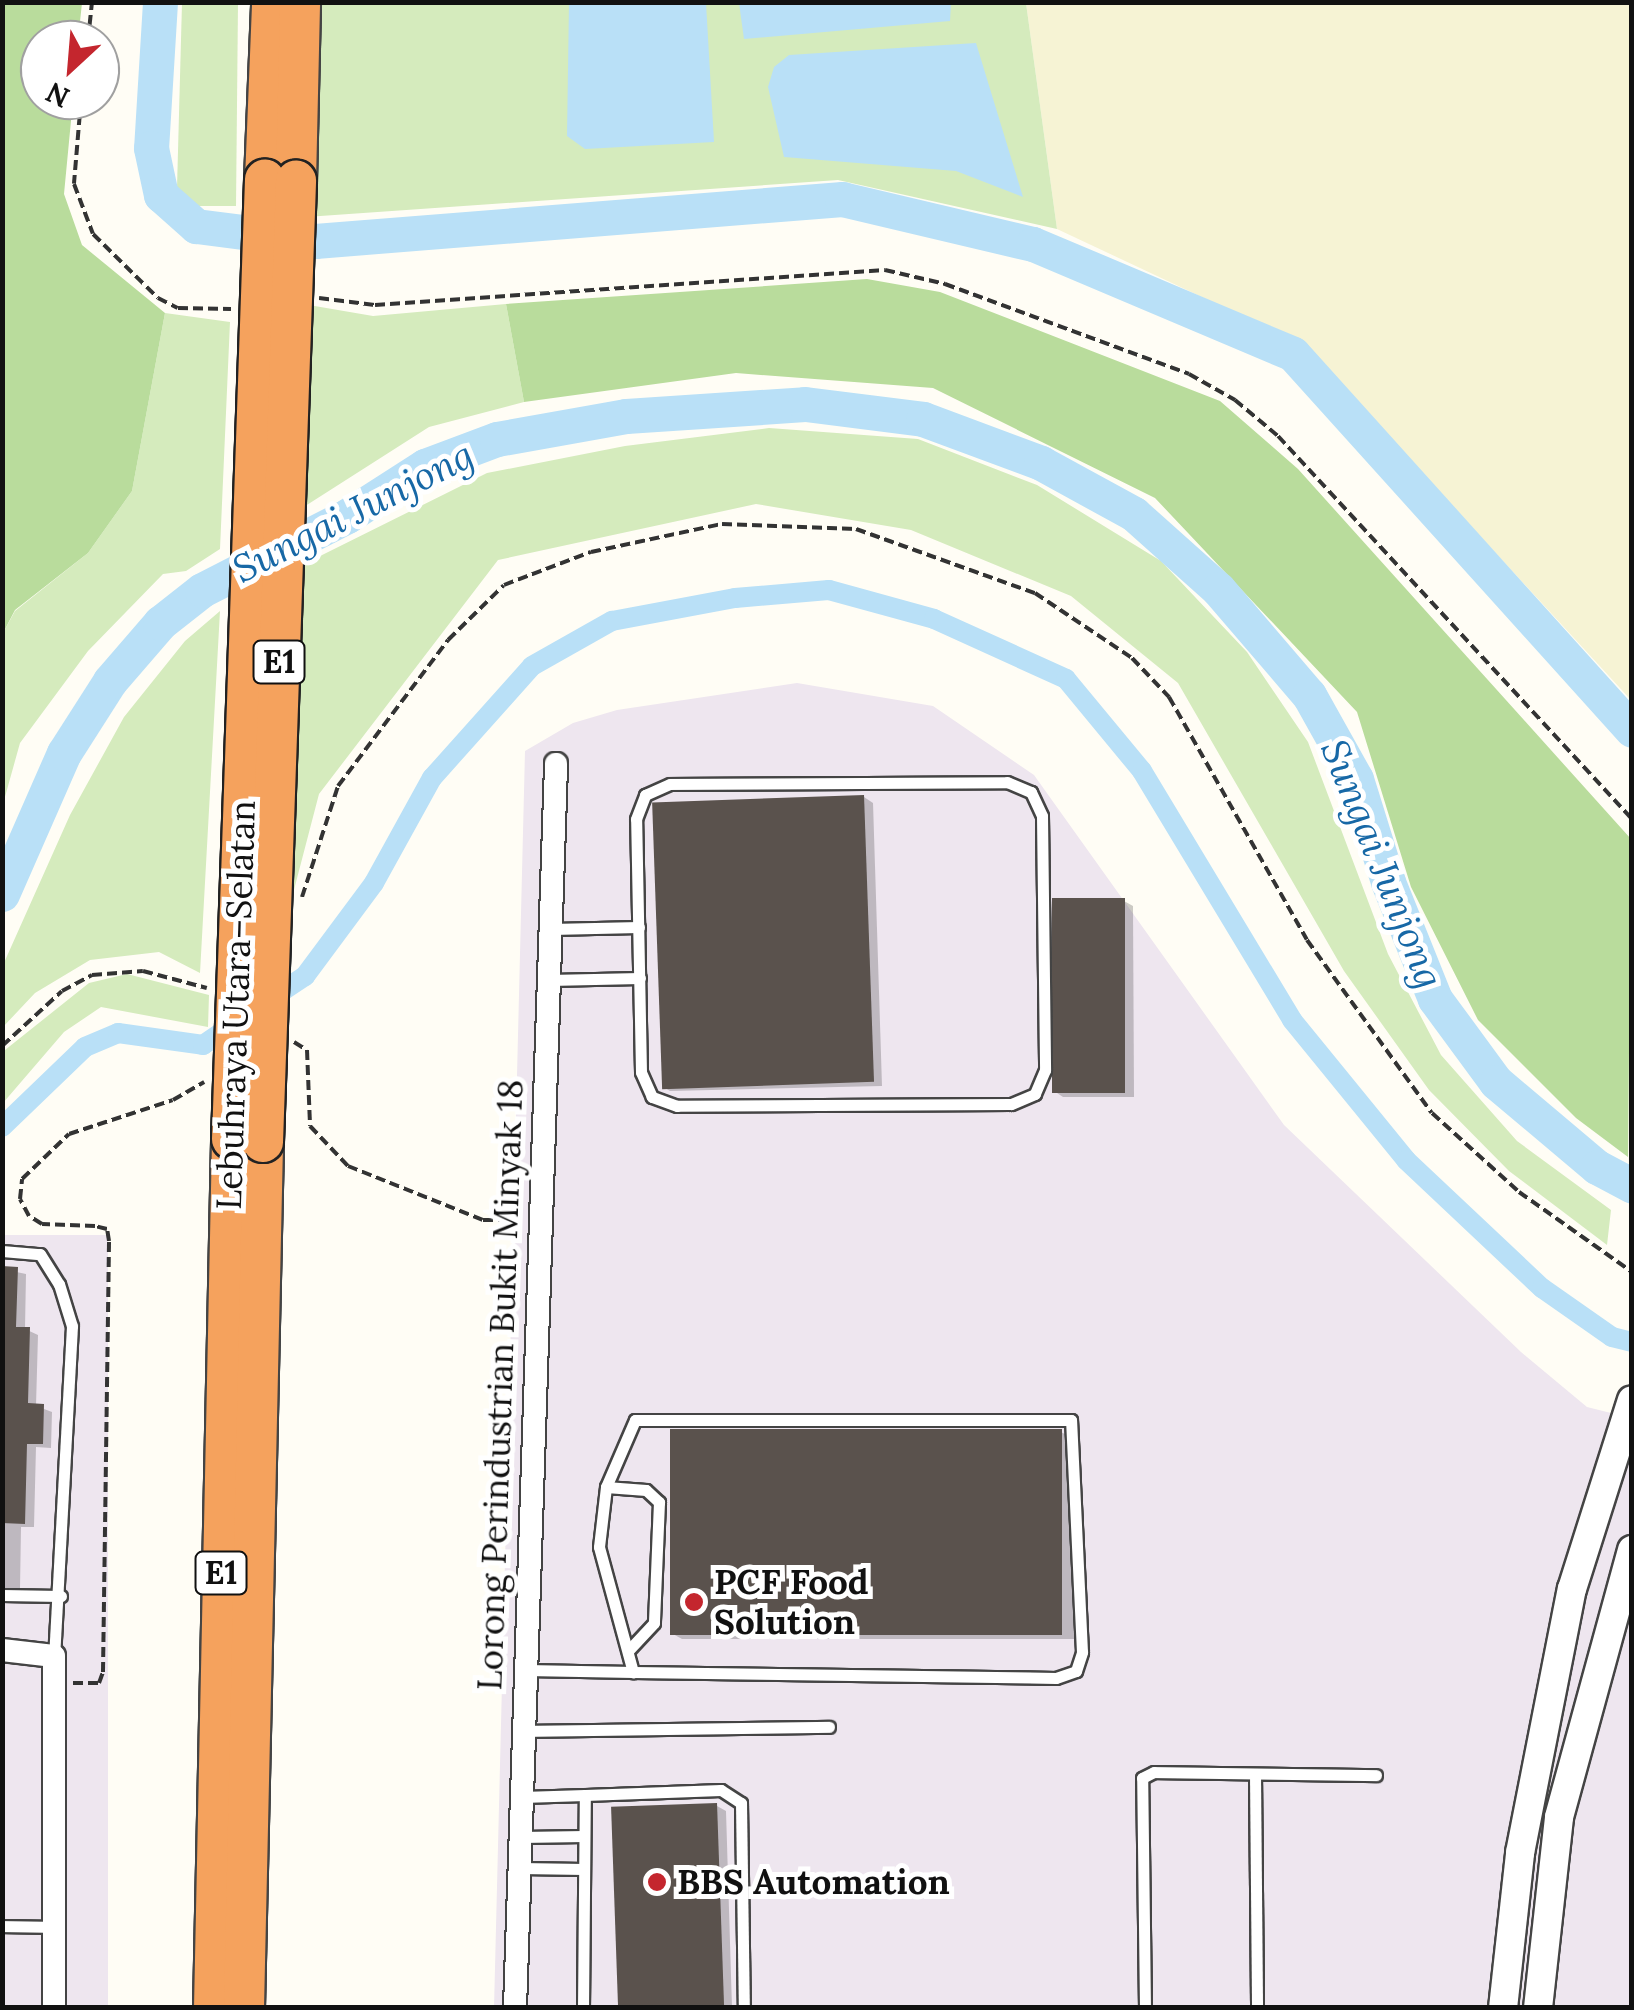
<!DOCTYPE html>
<meta charset="utf-8">
<style>
body{margin:0}
#map{position:relative;width:1634px;height:2010px;overflow:hidden;background:#fffdf5;font-family:Lora,serif}
div>[style]{position:absolute}
[style*='--x']{left:calc(var(--x)*1px);top:calc(var(--y)*1px);width:calc(var(--w)*1px);rotate:calc(var(--a)*1deg)}
.industrial>*{inset:0;background:#eee6ef;transform-origin:0 0}
.farmland>*{inset:0;background:#f6f3d4}
.green>*{inset:0;background:#d5ebbd}
.forest>*{inset:0;background:#b9dc9c}
.water>*{inset:0;background:#b9e0f7}
.shadow>*{inset:0;background:#0003}
.canal>*{height:20px;margin:-10px;padding:0 10px;transform-origin:10px;border-radius:10px;background:#b9e0f7}
.river>*{height:35px;margin:-17.5px;padding:0 17.5px;transform-origin:17.5px;border-radius:17.5px;background:#b9e0f7}
.building>*{inset:0;background:#5a524d;transform-origin:0 0}
.path>*{height:4px;margin-top:-2px;transform-origin:0;background:repeating-linear-gradient(90deg,#333 0 10px,transparent 0 15px)}
.roads{filter:drop-shadow(2px 0 #444) drop-shadow(-2px 0 #444) drop-shadow(0 2px #444) drop-shadow(0 -2px #444)}
.service>*{height:11px;margin:-5.5px;padding:0 5.5px;transform-origin:5.5px;border-radius:5.5px;background:#fff}
.minor>*{height:22px;margin:-11px;padding:0 11px;transform-origin:11px;border-radius:11px;background:#fff}
.tertiary>*{height:28px;margin:-14px;padding:0 14px;transform-origin:14px;border-radius:14px;background:#fff}
.motorway>*{height:40px;margin:-20px;padding:0 20px;transform-origin:20px;border-radius:20px;background:#f5a25d}
.bridges{filter:drop-shadow(2px 0 #222) drop-shadow(-2px 0 #222) drop-shadow(0 2px #222) drop-shadow(0 -2px #222)}
.motorway-bridge>*{height:40px;margin:-20px;padding:0 20px;transform-origin:20px;border-radius:20px;background:#f5a25d}
.dots>*{width:28px;height:28px;translate:-50% -50%;box-sizing:border-box;border:5px solid #fff;border-radius:50%}
span{translate:-50% -50%;white-space:nowrap;text-align:center;line-height:1.15;-webkit-text-stroke:10px #fff;paint-order:stroke}
.shield-label span{padding:2px 8px;background:#fff;border:2px solid;border-radius:8px;-webkit-text-stroke-width:0}
.shield-label{font-size:32px;color:#111;font-weight:700}
.street-label{font-size:35px;color:#111}
.poi-label{font-size:35px;color:#111;font-weight:700}
.left{translate:0 -50%;text-align:left}
.water-label{font-size:38px;color:#1768a6;font-style:italic}
.frame{position:absolute;inset:0;border:5px solid #111;pointer-events:none}
.north{position:absolute;left:20px;top:20px;width:100px;height:100px;box-sizing:border-box;background:#fff;border:2px solid #a0a0a0;border-radius:50%;rotate:206deg;font-size:28px;font-weight:700;line-height:40px;text-align:center;color:#111}
.north::after{content:'';display:block;margin:auto;width:35px;height:45px;background:#c4262e;clip-path:polygon(50% 0,100% 100%,50% 72%,0 100%)}
</style>
<div id="map">
<div class="industrial">
<div style="clip-path:polygon(797px 683px,933px 706px,1034px 775px,1284px 1125px,1521px 1352px,1587px 1407px,1631px 1418px,1631px 2007px,494px 2008px,525px 751px,573px 723px,617px 710px)"></div>
<div style="left:108px;top:1235px;width:772px;height:106px;rotate:90deg"></div>
</div>
<div class="farmland">
<div style="clip-path:polygon(1026px 3px,1631px 3px,1631px 700px,1304px 345px,1057px 229px)"></div>
</div>
<div class="green">
<div style="clip-path:polygon(182px 3px,238px 3px,236px 206px,191px 206px,177px 188px)"></div>
<div style="clip-path:polygon(320px 3px,1026px 3px,1057px 229px,838px 180px,306px 217px)"></div>
<div style="clip-path:polygon(303px 304px,373px 316px,506px 304px,524px 402px,429px 427px,299px 510px)"></div>
<div style="clip-path:polygon(165px 313px,230px 322px,220px 549px,186px 571px,163px 574px,88px 651px,20px 743px,3px 804px,3px 633px,15px 611px,88px 553px,132px 491px)"></div>
<div style="clip-path:polygon(769px 428px,918px 439px,1037px 485px,1161px 561px,1247px 652px,1308px 742px,1388px 954px,1441px 1055px,1517px 1141px,1611px 1210px,1607px 1245px,1509px 1171px,1429px 1090px,1344px 971px,1178px 683px,1071px 596px,911px 530px,756px 504px,498px 560px,319px 794px,289px 909px,298px 567px,487px 473px,625px 446px)"></div>
<div style="clip-path:polygon(220px 611px,200px 973px,159px 952px,90px 960px,35px 993px,3px 1027px,3px 965px,70px 815px,124px 717px,185px 641px)"></div>
<div style="clip-path:polygon(127px 974px,209px 995px,208px 1027px,101px 1007px,64px 1032px,3px 1103px,5px 1050px,89px 983px)"></div>
</div>
<div class="forest">
<div style="clip-path:polygon(3px 2px,82px 3px,78px 40px,40px 40px,40px 100px,73px 100px,64px 194px,82px 245px,165px 313px,132px 491px,88px 553px,15px 610px,3px 633px)"></div>
<div style="clip-path:polygon(867px 279px,940px 292px,1220px 401px,1298px 469px,1631px 839px,1628px 1157px,1576px 1118px,1478px 1020px,1411px 887px,1357px 712px,1155px 498px,933px 388px,736px 373px,524px 402px,506px 304px)"></div>
</div>
<div class="water">
<div style="clip-path:polygon(569px 3px,706px 3px,714px 142px,585px 149px,567px 136px)"></div>
<div style="clip-path:polygon(739px 3px,951px 3px,950px 21px,744px 39px)"></div>
<div style="clip-path:polygon(976px 43px,1023px 197px,956px 171px,784px 157px,768px 87px,774px 67px,789px 55px)"></div>
</div>
<div class="shadow">
<div style="clip-path:polygon(864px 797px,873px 803px,882px 1086px,670px 1091px,662px 1086px)"></div>
<div style="clip-path:polygon(1124px 901px,1133px 906px,1134px 1097px,1063px 1097px,1054px 1091px)"></div>
<div style="clip-path:polygon(2px 1269px,26px 1274px,25px 1329px,38px 1335px,36px 1406px,52px 1412px,51px 1448px,36px 1447px,34px 1527px,21px 1527px,20px 1589px,2px 1589px)"></div>
<div style="clip-path:polygon(1061px 1432px,1070px 1437px,1078px 1639px,682px 1639px,673px 1634px)"></div>
<div style="clip-path:polygon(717px 1806px,726px 1811px,732px 2008px,620px 2008px)"></div>
</div>
<div class="canal">
<div style="--x:266;--y:1002;--w:47;--a:-33.7"></div>
<div style="--x:305;--y:976;--w:116;--a:-53.4"></div>
<div style="--x:374;--y:883;--w:120;--a:-61.1"></div>
<div style="--x:432;--y:778;--w:150;--a:-48.2"></div>
<div style="--x:532;--y:666;--w:92;--a:-29.4"></div>
<div style="--x:612;--y:621;--w:125;--a:-10.6"></div>
<div style="--x:735;--y:598;--w:94;--a:-4.9"></div>
<div style="--x:829;--y:590;--w:109;--a:15.4"></div>
<div style="--x:934;--y:619;--w:145;--a:24.4"></div>
<div style="--x:1066;--y:679;--w:119;--a:50.4"></div>
<div style="--x:1142;--y:771;--w:291;--a:58.9"></div>
<div style="--x:1292;--y:1020;--w:181;--a:50.8"></div>
<div style="--x:1406;--y:1160;--w:187;--a:43.3"></div>
<div style="--x:1542;--y:1288;--w:85;--a:35"></div>
<div style="--x:1612;--y:1337;--w:21;--a:14"></div>
<div style="--x:2;--y:1127;--w:115;--a:-43.9"></div>
<div style="--x:85;--y:1047;--w:36;--a:-23"></div>
<div style="--x:118;--y:1033;--w:86;--a:8"></div>
<div style="--x:203;--y:1045;--w:42;--a:-34.4"></div>
</div>
<div class="river">
<div style="--x:160;--y:2;--w:146;--a:93.5"></div>
<div style="--x:151;--y:148;--w:48;--a:78"></div>
<div style="--x:161;--y:195;--w:47;--a:41.5"></div>
<div style="--x:196;--y:226;--w:120;--a:7.2"></div>
<div style="--x:315;--y:241;--w:529;--a:-4.56"></div>
<div style="--x:842;--y:199;--w:196;--a:13.3"></div>
<div style="--x:1033;--y:244;--w:282;--a:22.9"></div>
<div style="--x:1293;--y:354;--w:506;--a:47.96"></div>
<div style="--x:2;--y:894;--w:154;--a:-66.3"></div>
<div style="--x:64;--y:753;--w:85;--a:-57.4"></div>
<div style="--x:110;--y:681;--w:77;--a:-49.2"></div>
<div style="--x:160;--y:623;--w:53;--a:-38.2"></div>
<div style="--x:202;--y:590;--w:163;--a:-27"></div>
<div style="--x:347;--y:516;--w:93;--a:-32.7"></div>
<div style="--x:425;--y:466;--w:77;--a:-20.6"></div>
<div style="--x:497;--y:439;--w:131;--a:-10.1"></div>
<div style="--x:626;--y:416;--w:179;--a:-3.8"></div>
<div style="--x:805;--y:404;--w:119;--a:7.2"></div>
<div style="--x:923;--y:419;--w:126;--a:20.4"></div>
<div style="--x:1041;--y:463;--w:106;--a:28.7"></div>
<div style="--x:1134;--y:514;--w:113;--a:41.8"></div>
<div style="--x:1218;--y:589;--w:140;--a:49.4"></div>
<div style="--x:1309;--y:695;--w:96;--a:60.8"></div>
<div style="--x:1356;--y:779;--w:108;--a:72.7"></div>
<div style="--x:1388;--y:882;--w:126;--a:68.1"></div>
<div style="--x:1435;--y:999;--w:103;--a:53.7"></div>
<div style="--x:1496;--y:1082;--w:132;--a:40.1"></div>
<div style="--x:1597;--y:1167;--w:40;--a:28"></div>
</div>
<div class="building">
<div style="left:864px;top:795px;width:287px;height:212px;rotate:88deg"></div>
<div style="left:1052px;top:898px;width:73px;height:195px"></div>
<div style="clip-path:polygon(2px 1266px,18px 1267px,16px 1327px,30px 1327px,28px 1403px,44px 1404px,43px 1444px,27px 1444px,25px 1524px,2px 1523px)"></div>
<div style="left:670px;top:1429px;width:392px;height:206px"></div>
<div style="left:717px;top:1803px;width:205px;height:106px;rotate:88deg"></div>
</div>
<div class="path">
<div style="--x:88;--y:40;--w:38;--a:-84"></div>
<div style="--x:81;--y:100;--w:84;--a:94.8"></div>
<div style="--x:74;--y:184;--w:53;--a:69.2"></div>
<div style="--x:93;--y:234;--w:91;--a:44.6"></div>
<div style="--x:158;--y:298;--w:22;--a:27"></div>
<div style="--x:178;--y:308;--w:53;--a:1.1"></div>
<div style="--x:319;--y:298;--w:56;--a:7.1"></div>
<div style="--x:375;--y:305;--w:511;--a:-3.93"></div>
<div style="--x:885;--y:270;--w:62;--a:13.1"></div>
<div style="--x:945;--y:284;--w:260;--a:20.2"></div>
<div style="--x:1189;--y:374;--w:53;--a:29.5"></div>
<div style="--x:1235;--y:400;--w:56;--a:39.9"></div>
<div style="--x:1278;--y:436;--w:522;--a:47.25"></div>
<div style="--x:302;--y:897;--w:117;--a:-72"></div>
<div style="--x:338;--y:786;--w:183;--a:-53"></div>
<div style="--x:448;--y:640;--w:78;--a:-44.5"></div>
<div style="--x:504;--y:585;--w:93;--a:-20.8"></div>
<div style="--x:591;--y:552;--w:134;--a:-12.1"></div>
<div style="--x:722;--y:524;--w:134;--a:2.1"></div>
<div style="--x:856;--y:529;--w:190;--a:19.7"></div>
<div style="--x:1035;--y:593;--w:117;--a:33.8"></div>
<div style="--x:1132;--y:658;--w:54;--a:46.5"></div>
<div style="--x:1169;--y:697;--w:279;--a:60.4"></div>
<div style="--x:1307;--y:940;--w:213;--a:54.2"></div>
<div style="--x:1432;--y:1113;--w:118;--a:42.2"></div>
<div style="--x:1519;--y:1192;--w:138;--a:35.3"></div>
<div style="--x:294;--y:1042;--w:15;--a:32"></div>
<div style="--x:307;--y:1050;--w:76;--a:87.7"></div>
<div style="--x:310;--y:1126;--w:55;--a:46.5"></div>
<div style="--x:348;--y:1166;--w:145;--a:21.8"></div>
<div style="--x:483;--y:1220;--w:38;--a:0"></div>
<div style="--x:2;--y:1046;--w:81;--a:-42.5"></div>
<div style="--x:62;--y:991;--w:34;--a:-28"></div>
<div style="--x:92;--y:975;--w:51;--a:-4.5"></div>
<div style="--x:143;--y:971;--w:66;--a:14.9"></div>
<div style="--x:73;--y:1683;--w:26;--a:0"></div>
<div style="--x:99;--y:1683;--w:12;--a:-70"></div>
<div style="--x:103;--y:1672;--w:431;--a:-89.2"></div>
<div style="--x:109;--y:1241;--w:12;--a:-99"></div>
<div style="--x:107;--y:1229;--w:12;--a:-166"></div>
<div style="--x:95;--y:1226;--w:53;--a:-177.8"></div>
<div style="--x:42;--y:1224;--w:15;--a:-148"></div>
<div style="--x:29;--y:1216;--w:19;--a:-118"></div>
<div style="--x:20;--y:1199;--w:20;--a:-84"></div>
<div style="--x:22;--y:1179;--w:65;--a:-43.8"></div>
<div style="--x:69;--y:1134;--w:109;--a:-18.1"></div>
<div style="--x:173;--y:1100;--w:36;--a:-30"></div>
</div>
<div class="roads">
<div class="service">
<div style="--x:1007;--y:782;--w:26;--a:23"></div>
<div style="--x:1031;--y:792;--w:26;--a:65"></div>
<div style="--x:1042;--y:816;--w:254;--a:89.3"></div>
<div style="--x:1045;--y:1070;--w:26;--a:113"></div>
<div style="--x:1035;--y:1094;--w:26;--a:157"></div>
<div style="--x:1011;--y:1104;--w:334;--a:179.7"></div>
<div style="--x:677;--y:1106;--w:27;--a:-160"></div>
<div style="--x:652;--y:1097;--w:27;--a:-114"></div>
<div style="--x:641;--y:1072;--w:253;--a:-91.1"></div>
<div style="--x:636;--y:819;--w:26;--a:-69"></div>
<div style="--x:645;--y:795;--w:27;--a:-24"></div>
<div style="--x:670;--y:784;--w:337;--a:-0.3"></div>
<div style="--x:551;--y:929;--w:88;--a:-1.3"></div>
<div style="--x:549;--y:980;--w:91;--a:-1.3"></div>
<div style="--x:2;--y:1251;--w:38;--a:5"></div>
<div style="--x:40;--y:1254;--w:36;--a:58"></div>
<div style="--x:59;--y:1284;--w:44;--a:72.8"></div>
<div style="--x:72;--y:1326;--w:330;--a:93.1"></div>
<div style="--x:606;--y:1487;--w:40;--a:4.3"></div>
<div style="--x:646;--y:1490;--w:18;--a:43"></div>
<div style="--x:659;--y:1502;--w:121;--a:92.4"></div>
<div style="--x:654;--y:1623;--w:38;--a:133"></div>
<div style="--x:2;--y:1595;--w:59;--a:1"></div>
<div style="--x:526;--y:1670;--w:107;--a:1.1"></div>
<div style="--x:633;--y:1672;--w:423;--a:0.8"></div>
<div style="--x:1056;--y:1678;--w:21;--a:-19"></div>
<div style="--x:1076;--y:1671;--w:20;--a:-72"></div>
<div style="--x:1082;--y:1652;--w:232;--a:-92.7"></div>
<div style="--x:1071;--y:1420;--w:436;--a:180"></div>
<div style="--x:635;--y:1420;--w:73;--a:113.4"></div>
<div style="--x:606;--y:1487;--w:60;--a:96.7"></div>
<div style="--x:599;--y:1547;--w:130;--a:74.8"></div>
<div style="--x:524;--y:1731;--w:305;--a:-0.8"></div>
<div style="--x:1255;--y:1774;--w:234;--a:89.5"></div>
<div style="--x:522;--y:1797;--w:63;--a:-1.8"></div>
<div style="--x:521;--y:1837;--w:63;--a:-0.9"></div>
<div style="--x:520;--y:1868;--w:64;--a:0.9"></div>
<div style="--x:2;--y:1926;--w:52;--a:1.1"></div>
<div style="--x:583;--y:2008;--w:213;--a:-89.5"></div>
<div style="--x:585;--y:1795;--w:136;--a:-2.1"></div>
<div style="--x:721;--y:1790;--w:24;--a:33"></div>
<div style="--x:741;--y:1803;--w:205;--a:89.2"></div>
<div style="--x:1145;--y:2008;--w:230;--a:-90.7"></div>
<div style="--x:1142;--y:1778;--w:13;--a:-27"></div>
<div style="--x:1154;--y:1772;--w:222;--a:0.8"></div>
</div>
<div class="minor">
<div style="--x:2;--y:1650;--w:52;--a:6.6"></div>
<div style="--x:54;--y:1656;--w:352;--a:90"></div>
<div style="--x:515;--y:2008;--w:1245;--a:-88.11"></div>
</div>
<div class="tertiary">
<div style="--x:1503;--y:2008;--w:156;--a:-83.7"></div>
<div style="--x:1520;--y:1853;--w:269;--a:-78.9"></div>
<div style="--x:1572;--y:1589;--w:198;--a:-72.4"></div>
<div style="--x:1538;--y:2008;--w:192;--a:-83.7"></div>
<div style="--x:1559;--y:1817;--w:277;--a:-74.7"></div>
</div>
<div class="motorway">
<div style="--x:265;--y:180;--w:178;--a:-87.7"></div>
<div style="--x:296;--y:181;--w:179;--a:-88.7"></div>
<div style="--x:214;--y:2008;--w:869;--a:-88.81"></div>
<div style="--x:244;--y:2008;--w:866;--a:-88.74"></div>
</div>
</div>
<div class="bridges">
<div class="motorway-bridge">
<div style="--x:232;--y:1139;--w:960;--a:-88.03"></div>
<div style="--x:263;--y:1142;--w:962;--a:-88.03"></div>
</div>
</div>
<div class="dots">
<div style="left:694px;top:1602px;background:#c4262e"></div>
<div style="left:657px;top:1882px;background:#c4262e"></div>
</div>
<div class="shield-label">
<span style="left:279px;top:662px">E1</span>
<span style="left:221px;top:1573px">E1</span>
</div>
<div class="street-label">
<span style="left:236px;top:1005px;rotate:-88deg">Lebuhraya Utara–Selatan</span>
<span style="left:500px;top:1385px;rotate:-88deg">Lorong Perindustrian Bukit Minyak 18</span>
</div>
<div class="poi-label">
<span class="left" style="left:714px;top:1602px">PCF Food<br>Solution</span>
<span class="left" style="left:677px;top:1882px">BBS Automation</span>
</div>
<div class="water-label">
<span style="left:353px;top:512px;rotate:-27deg">Sungai Junjong</span>
<span style="left:1382px;top:864px;rotate:68deg">Sungai Junjong</span>
</div>
<div class="frame"></div>
<div class="north">N</div>
</div>
